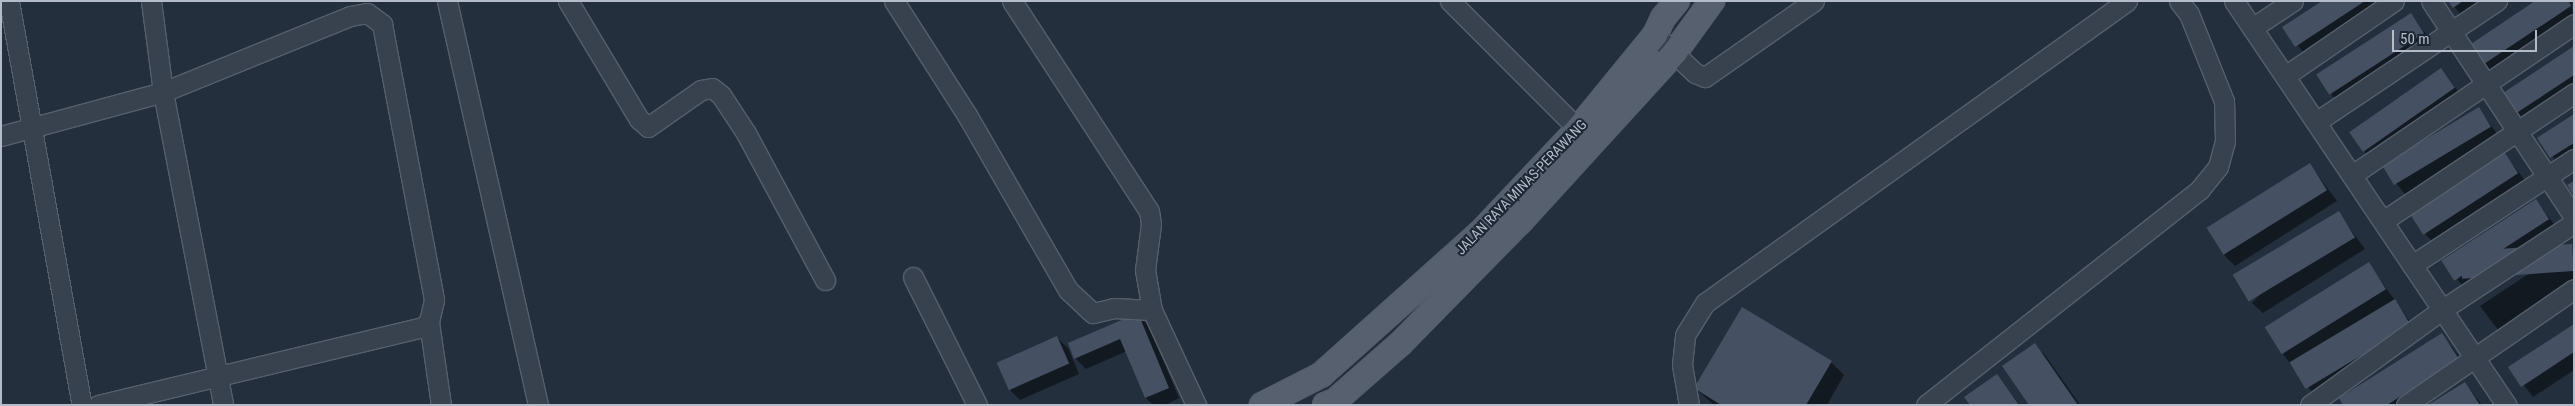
<!DOCTYPE html>
<style>
body{margin:0}
#map{position:relative;width:2575px;height:406px;overflow:hidden;background:#242f3e;font-family:"Roboto Condensed",sans-serif}
div>[style]{position:absolute}
[style*='--x']{left:calc(var(--x)*1px);top:calc(var(--y)*1px);width:calc(var(--w)*1px);rotate:calc(var(--a)*1deg)}
.shadow>*{inset:0;background:#0007;transform-origin:0 0}
.building>*{inset:0;background:#455162;transform-origin:0 0}
.roads{filter:drop-shadow(1px 0 #565f6c) drop-shadow(-1px 0 #565f6c) drop-shadow(0 1px #565f6c) drop-shadow(0 -1px #565f6c)}
.minor>*{height:19px;margin:-9.5px;padding:0 9.5px;transform-origin:9.5px;border-radius:9.5px;background:#38414e}
.major>*{height:24px;margin:-12px;padding:0 12px;transform-origin:12px;border-radius:12px;background:#56606e}
span{translate:-50% -50%;white-space:nowrap;text-align:center;line-height:1.15;-webkit-text-stroke:4px #1d2633;paint-order:stroke}
.street-label{font-size:14px;color:#b4bcc9}
.frame{position:absolute;inset:0;border:2px solid #b4bcc9;pointer-events:none}
.scale{position:absolute;left:2392px;top:30px;width:145px;height:22px;box-sizing:border-box;border:2px solid #b4bcc9;border-top:0;padding-left:6px;font-size:15px;line-height:18px;white-space:nowrap;color:#b4bcc9;-webkit-text-stroke:4px #1d2633;paint-order:stroke}
</style>
<div id="map">
<div class="shadow">
<div style="clip-path:polygon(2324px 1px,2391px 1px,2307px 57px,2284px 28px)"></div>
<div style="clip-path:polygon(2449px 1px,2490px 1px,2464px 18px)"></div>
<div style="clip-path:polygon(2537px 1px,2571px 1px,2574px 22px,2489px 77px,2479px 67px)"></div>
<div style="clip-path:polygon(2411px 14px,2433px 44px,2341px 105px,2331px 94px)"></div>
<div style="clip-path:polygon(2574px 48px,2574px 93px,2527px 123px,2516px 113px)"></div>
<div style="clip-path:polygon(2441px 69px,2464px 99px,2372px 160px,2362px 149px)"></div>
<div style="left:2478px;top:109px;width:37px;height:110px;rotate:52deg"></div>
<div style="clip-path:polygon(2574px 116px,2574px 160px,2562px 168px,2539px 139px)"></div>
<div style="clip-path:polygon(2505px 155px,2528px 184px,2436px 245px,2425px 234px)"></div>
<div style="clip-path:polygon(2310px 165px,2337px 201px,2235px 266px,2224px 255px)"></div>
<div style="left:2536px;top:201px;width:37px;height:110px;rotate:52deg"></div>
<div style="clip-path:polygon(2338px 213px,2365px 249px,2263px 313px,2252px 303px)"></div>
<div style="clip-path:polygon(2572px 245px,2574px 288px,2502px 335px,2480px 306px)"></div>
<div style="clip-path:polygon(2369px 264px,2421px 337px,2319px 401px,2283px 354px)"></div>
<div style="clip-path:polygon(1137px 315px,1148px 325px,1179px 398px,1165px 405px,1153px 405px,1146px 398px,1127px 351px,1086px 369px,1075px 358px)"></div>
<div style="clip-path:polygon(2574px 325px,2574px 370px,2533px 397px,2510px 367px)"></div>
<div style="clip-path:polygon(2442px 334px,2469px 370px,2414px 405px,2344px 405px)"></div>
<div style="clip-path:polygon(1057px 338px,1068px 348px,1079px 374px,1020px 400px,1010px 390px)"></div>
<div style="clip-path:polygon(2034px 345px,2045px 355px,2080px 405px,2030px 405px)"></div>
<div style="clip-path:polygon(1831px 362px,1844px 375px,1827px 405px,1714px 405px,1695px 388px)"></div>
<div style="clip-path:polygon(1997px 376px,2020px 405px,1971px 405px)"></div>
<div style="clip-path:polygon(2465px 383px,2482px 405px,2431px 405px)"></div>
</div>
<div class="building">
<div style="clip-path:polygon(2322px 1px,2365px 1px,2295px 47px,2282px 27px)"></div>
<div style="clip-path:polygon(2448px 1px,2463px 1px,2453px 8px)"></div>
<div style="clip-path:polygon(2535px 1px,2569px 1px,2571px 6px,2478px 68px,2465px 48px)"></div>
<div style="left:2411px;top:13px;width:24px;height:113px;rotate:57deg"></div>
<div style="clip-path:polygon(2574px 46px,2574px 75px,2515px 114px,2503px 93px)"></div>
<div style="left:2441px;top:68px;width:24px;height:112px;rotate:55deg"></div>
<div style="left:2479px;top:107px;width:23px;height:113px;rotate:59deg"></div>
<div style="clip-path:polygon(2574px 114px,2574px 143px,2550px 158px,2537px 138px)"></div>
<div style="left:2505px;top:153px;width:24px;height:113px;rotate:57deg"></div>
<div style="left:2310px;top:163px;width:32px;height:122px;rotate:58deg"></div>
<div style="clip-path:polygon(2574px 181px,2574px 196px,2567px 185px)"></div>
<div style="left:2536px;top:199px;width:24px;height:113px;rotate:57deg"></div>
<div style="left:2339px;top:211px;width:31px;height:124px;rotate:59deg"></div>
<div style="left:2572px;top:244px;width:27px;height:112px;rotate:86deg"></div>
<div style="left:2369px;top:262px;width:32px;height:123px;rotate:58deg"></div>
<div style="left:2395px;top:299px;width:31px;height:123px;rotate:59deg"></div>
<div style="clip-path:polygon(1742px 307px,1832px 361px,1806px 405px,1721px 405px,1694px 388px)"></div>
<div style="clip-path:polygon(1138px 313px,1169px 388px,1145px 398px,1120px 339px,1074px 359px,1068px 343px)"></div>
<div style="clip-path:polygon(2574px 324px,2574px 352px,2521px 387px,2508px 367px)"></div>
<div style="clip-path:polygon(2442px 333px,2459px 359px,2387px 405px,2343px 405px,2339px 398px)"></div>
<div style="left:1057px;top:336px;width:30px;height:66px;rotate:66deg"></div>
<div style="clip-path:polygon(2035px 343px,2078px 405px,2029px 405px,2002px 366px)"></div>
<div style="clip-path:polygon(1997px 374px,2019px 405px,1970px 405px,1964px 397px)"></div>
<div style="clip-path:polygon(2465px 382px,2480px 405px,2428px 405px)"></div>
</div>
<div class="roads">
<div class="minor">
<div style="--x:9;--y:1;--w:411;--a:79.8"></div>
<div style="--x:151;--y:1;--w:92;--a:82.5"></div>
<div style="--x:163;--y:92;--w:319;--a:79.1"></div>
<div style="--x:447;--y:1;--w:414;--a:77.3"></div>
<div style="--x:568;--y:1;--w:138;--a:59"></div>
<div style="--x:639;--y:119;--w:12;--a:42"></div>
<div style="--x:648;--y:127;--w:65;--a:-34.9"></div>
<div style="--x:701;--y:90;--w:11;--a:-10"></div>
<div style="--x:712;--y:88;--w:11;--a:38"></div>
<div style="--x:721;--y:95;--w:45;--a:56.7"></div>
<div style="--x:746;--y:133;--w:167;--a:61.7"></div>
<div style="--x:894;--y:1;--w:135;--a:57.4"></div>
<div style="--x:967;--y:115;--w:202;--a:60"></div>
<div style="--x:1068;--y:290;--w:34;--a:43"></div>
<div style="--x:1093;--y:313;--w:22;--a:-13"></div>
<div style="--x:1114;--y:308;--w:38;--a:3"></div>
<div style="--x:1012;--y:1;--w:251;--a:56.9"></div>
<div style="--x:1149;--y:211;--w:13;--a:81"></div>
<div style="--x:1151;--y:224;--w:46;--a:97.4"></div>
<div style="--x:1145;--y:270;--w:41;--a:80.1"></div>
<div style="--x:1152;--y:310;--w:105;--a:65.1"></div>
<div style="--x:1450;--y:1;--w:181;--a:45"></div>
<div style="--x:2234;--y:1;--w:488;--a:56"></div>
<div style="--x:2431;--y:1;--w:259;--a:56.5"></div>
<div style="--x:2252;--y:28;--w:49;--a:-33.4"></div>
<div style="--x:1655;--y:35;--w:55;--a:43.5"></div>
<div style="--x:1695;--y:73;--w:11;--a:22"></div>
<div style="--x:1705;--y:77;--w:133;--a:-34.9"></div>
<div style="--x:2285;--y:76;--w:132;--a:-34.5"></div>
<div style="--x:2316;--y:122;--w:218;--a:-33.8"></div>
<div style="--x:1;--y:136;--w:168;--a:-15.2"></div>
<div style="--x:163;--y:92;--w:202;--a:-22.1"></div>
<div style="--x:350;--y:16;--w:17;--a:-10"></div>
<div style="--x:367;--y:13;--w:19;--a:36"></div>
<div style="--x:382;--y:24;--w:281;--a:79.3"></div>
<div style="--x:434;--y:300;--w:23;--a:103"></div>
<div style="--x:429;--y:322;--w:8;--a:140"></div>
<div style="--x:423;--y:327;--w:334;--a:166.5"></div>
<div style="--x:2352;--y:175;--w:268;--a:-34.2"></div>
<div style="--x:2383;--y:221;--w:230;--a:-33.8"></div>
<div style="--x:2412;--y:265;--w:194;--a:-33.2"></div>
<div style="--x:913;--y:277;--w:143;--a:63.4"></div>
<div style="--x:429;--y:322;--w:84;--a:81.8"></div>
<div style="--x:1689;--y:405;--w:41;--a:-99.9"></div>
<div style="--x:1682;--y:365;--w:30;--a:-84"></div>
<div style="--x:1685;--y:335;--w:38;--a:-58"></div>
<div style="--x:1705;--y:303;--w:519;--a:-35.59"></div>
<div style="--x:1926;--y:405;--w:349;--a:-38.2"></div>
<div style="--x:2200;--y:189;--w:28;--a:-51"></div>
<div style="--x:2218;--y:167;--w:27;--a:-75"></div>
<div style="--x:2225;--y:141;--w:40;--a:-91.4"></div>
<div style="--x:2224;--y:101;--w:94;--a:-111.9"></div>
<div style="--x:2189;--y:14;--w:16;--a:-128"></div>
<div style="--x:2310;--y:405;--w:164;--a:-35.8"></div>
<div style="--x:2443;--y:309;--w:157;--a:-33.3"></div>
<div style="--x:2406;--y:405;--w:204;--a:-34.6"></div>
</div>
<div class="major">
<div style="--x:1262;--y:405;--w:66;--a:-27"></div>
<div style="--x:1321;--y:375;--w:213;--a:-41.8"></div>
<div style="--x:1480;--y:233;--w:143;--a:-46.7"></div>
<div style="--x:1578;--y:129;--w:122;--a:-50.7"></div>
<div style="--x:1655;--y:35;--w:19;--a:-65"></div>
<div style="--x:1663;--y:18;--w:22;--a:-51"></div>
<div style="--x:1325;--y:405;--w:11;--a:-22"></div>
<div style="--x:1335;--y:401;--w:88;--a:-41.3"></div>
<div style="--x:1401;--y:343;--w:170;--a:-45.5"></div>
<div style="--x:1520;--y:222;--w:230;--a:-47.6"></div>
<div style="--x:1675;--y:52;--w:63;--a:-54"></div>
</div>
</div>
<div class="street-label">
<span style="left:1521px;top:187px;rotate:-46deg">JALAN RAYA MINAS-PERAWANG</span>
</div>
<div class="frame"></div>
<div class="scale">50 m</div>
</div>
